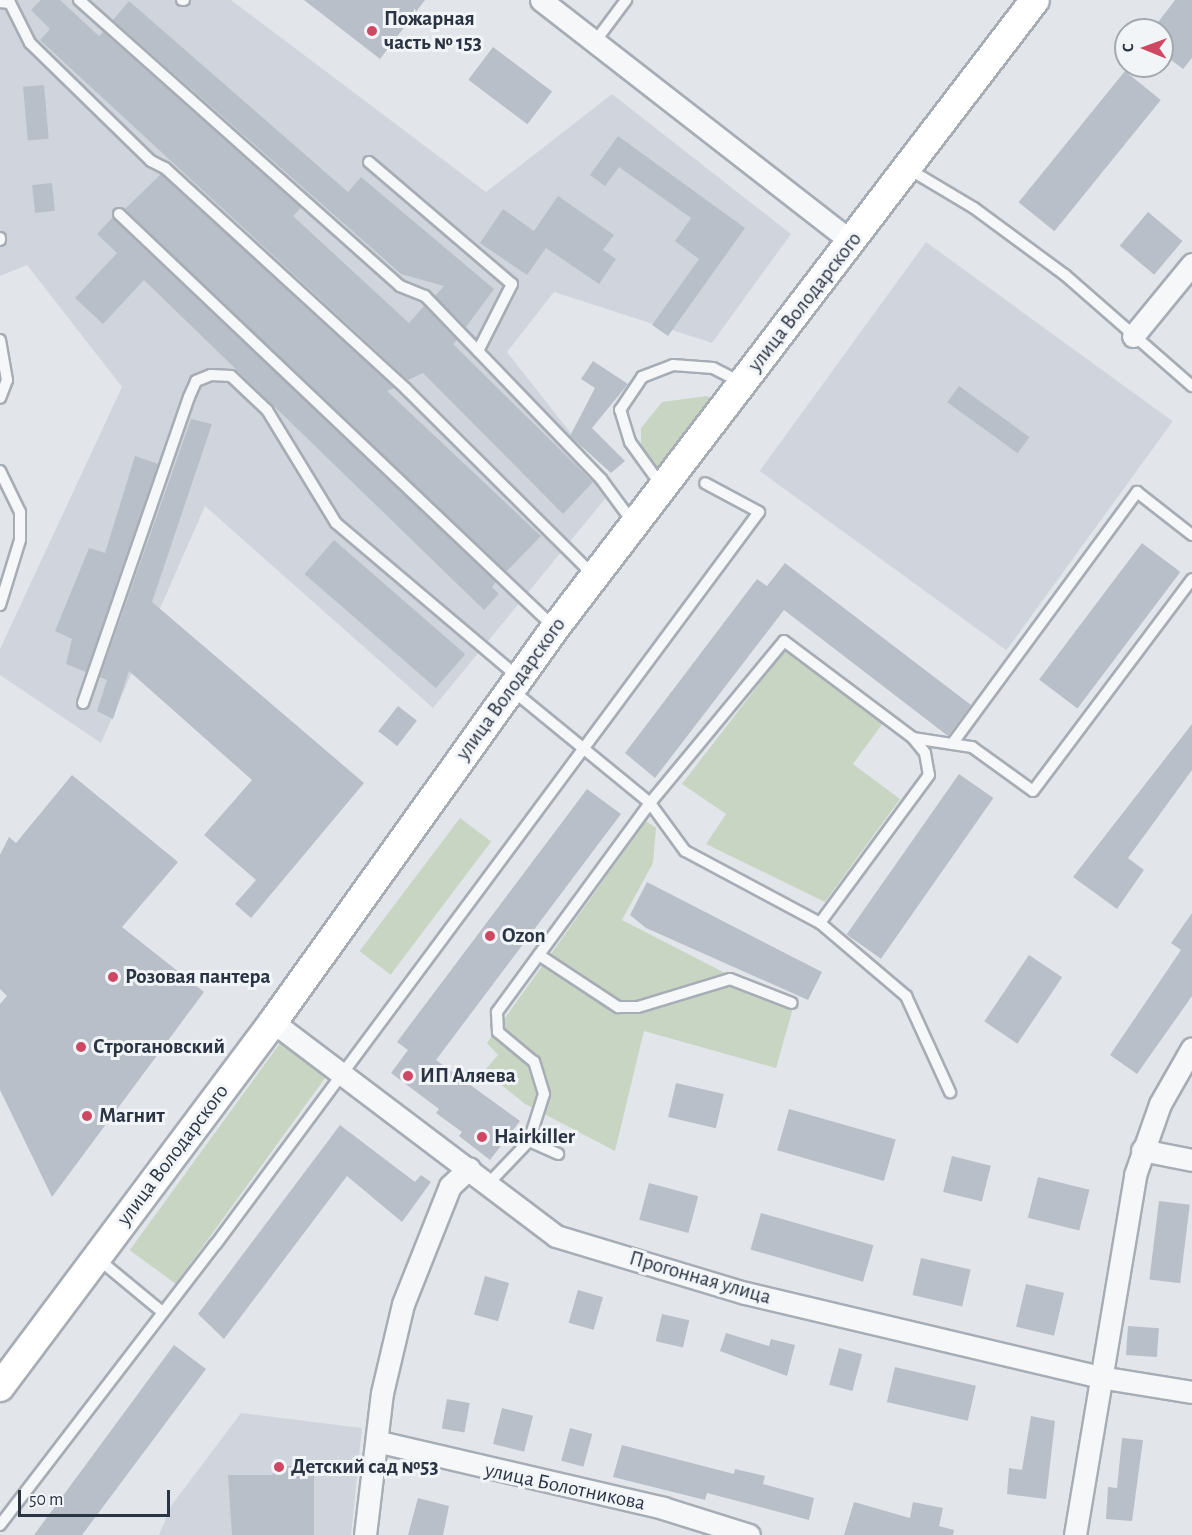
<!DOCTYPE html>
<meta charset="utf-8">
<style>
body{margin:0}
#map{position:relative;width:1192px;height:1535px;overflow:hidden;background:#e2e6eb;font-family:"Alegreya Sans",sans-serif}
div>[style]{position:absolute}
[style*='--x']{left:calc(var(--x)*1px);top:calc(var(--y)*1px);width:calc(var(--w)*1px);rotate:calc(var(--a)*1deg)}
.built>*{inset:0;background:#d0d5dd;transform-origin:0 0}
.green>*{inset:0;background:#c9d5c3;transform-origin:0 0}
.building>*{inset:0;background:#b9bfc8;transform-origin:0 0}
.roads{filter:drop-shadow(2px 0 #a7adb5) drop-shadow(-2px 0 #a7adb5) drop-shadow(0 2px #a7adb5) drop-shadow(0 -2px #a7adb5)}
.lane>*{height:10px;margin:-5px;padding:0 5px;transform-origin:5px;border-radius:5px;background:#f5f7f9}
.street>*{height:21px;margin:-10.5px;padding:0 10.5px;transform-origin:10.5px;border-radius:10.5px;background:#f5f7f9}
.secondary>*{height:28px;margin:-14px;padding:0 14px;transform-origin:14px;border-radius:14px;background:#fff}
.dots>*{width:16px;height:16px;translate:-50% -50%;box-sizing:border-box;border:3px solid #f2f5f8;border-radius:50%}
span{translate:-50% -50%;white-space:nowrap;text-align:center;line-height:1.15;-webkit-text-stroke:6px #f2f5f8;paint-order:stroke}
.poi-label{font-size:21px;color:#2a3443;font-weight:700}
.left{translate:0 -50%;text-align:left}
.street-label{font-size:21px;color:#2a3443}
.north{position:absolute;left:1114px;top:18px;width:60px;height:60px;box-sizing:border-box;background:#f2f5f8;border:2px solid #a2a8b0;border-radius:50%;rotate:271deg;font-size:16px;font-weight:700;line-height:24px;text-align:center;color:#2a3443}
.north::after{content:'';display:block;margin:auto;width:21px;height:27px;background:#d04763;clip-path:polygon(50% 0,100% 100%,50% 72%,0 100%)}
.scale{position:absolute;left:18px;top:1490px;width:152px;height:27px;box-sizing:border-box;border:3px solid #2a3443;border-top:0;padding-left:8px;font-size:18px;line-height:21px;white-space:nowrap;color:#2a3443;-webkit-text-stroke:4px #f2f5f8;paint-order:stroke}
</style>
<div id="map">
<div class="built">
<div style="clip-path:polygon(0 0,231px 0,486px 192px,612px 94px,791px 234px,712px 343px,554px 292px,507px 352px,614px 488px,433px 708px,205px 506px,101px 743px,0 675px,0 649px,122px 387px,27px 265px,0 276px)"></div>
<div style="left:926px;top:242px;width:305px;height:283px;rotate:36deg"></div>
<div style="clip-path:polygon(241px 1413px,362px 1428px,351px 1535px,159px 1535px,171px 1506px)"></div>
</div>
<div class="green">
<div style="clip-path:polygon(707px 396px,715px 401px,661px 475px,641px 448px,641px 428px,662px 402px)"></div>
<div style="clip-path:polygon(786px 649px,883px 723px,853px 764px,900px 799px,825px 902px,706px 844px,726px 814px,682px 784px)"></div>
<div style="left:460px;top:818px;width:39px;height:167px;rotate:37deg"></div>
<div style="clip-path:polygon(646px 821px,656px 828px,653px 863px,622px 920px,793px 1008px,776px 1068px,644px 1031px,615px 1151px,525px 1104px,484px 1071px,498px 1055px,487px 1043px)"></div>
<div style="left:283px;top:1039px;width:57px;height:261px;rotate:36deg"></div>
</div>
<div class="building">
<div style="clip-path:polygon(41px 0,60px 0,99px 36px,103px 32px,301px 208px,293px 216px,409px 323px,424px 306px,457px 340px,453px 344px,593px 482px,563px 514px,423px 373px,408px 380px,40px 40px,50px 29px,31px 10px)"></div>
<div style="clip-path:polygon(304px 0,425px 0,380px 59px)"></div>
<div style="clip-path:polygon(1175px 0,1192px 0,1192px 58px,1183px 69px,1162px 53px,1162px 30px,1152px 30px)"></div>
<div style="clip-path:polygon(129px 1px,348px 192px,361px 177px,494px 289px,466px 327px,435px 296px,444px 286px,401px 274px,113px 20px)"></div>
<div style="left:493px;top:47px;width:74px;height:41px;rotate:37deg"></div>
<div style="left:1125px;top:71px;width:46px;height:169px;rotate:39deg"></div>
<div style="left:44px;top:85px;width:54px;height:21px;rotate:85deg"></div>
<div style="clip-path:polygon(618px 136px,745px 228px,668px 336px,652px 325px,699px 259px,675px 241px,691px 218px,619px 167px,605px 186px,590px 175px)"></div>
<div style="clip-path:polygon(161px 174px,394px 388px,387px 391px,541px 536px,506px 572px,125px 209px)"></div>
<div style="left:52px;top:183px;width:28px;height:20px;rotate:84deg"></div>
<div style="clip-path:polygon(558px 196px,614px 235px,603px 250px,616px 259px,599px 284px,546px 248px,527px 275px,480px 243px,503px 209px,534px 231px)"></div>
<div style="left:1148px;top:212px;width:45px;height:44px;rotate:40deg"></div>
<div style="clip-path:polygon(112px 218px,496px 582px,492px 587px,499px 594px,484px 610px,144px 280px,103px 324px,75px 298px,117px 253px,97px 234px)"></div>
<div style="clip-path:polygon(593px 361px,628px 384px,592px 428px,625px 461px,611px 473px,570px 436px,595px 388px,581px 379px)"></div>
<div style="left:959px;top:386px;width:87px;height:20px;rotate:36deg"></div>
<div style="clip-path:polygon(191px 419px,212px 424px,152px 602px,364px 783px,251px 918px,235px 904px,256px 880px,204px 835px,252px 780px,129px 671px,113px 719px,97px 711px,107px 680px,100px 677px)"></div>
<div style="clip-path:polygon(135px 456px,158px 464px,86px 672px,66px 664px,72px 639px,55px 631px,89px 548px,105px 553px)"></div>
<div style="left:334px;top:540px;width:174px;height:45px;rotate:41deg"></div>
<div style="left:1142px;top:543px;width:48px;height:171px;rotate:37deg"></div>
<div style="clip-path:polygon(785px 563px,971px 705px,948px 736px,784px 610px,655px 778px,625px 753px,757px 579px,767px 586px)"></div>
<div style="left:398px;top:706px;width:24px;height:32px;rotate:38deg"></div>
<div style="clip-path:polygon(1192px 724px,1192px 770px,1128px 858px,1144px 870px,1117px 909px,1073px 877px)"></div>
<div style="left:959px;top:774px;width:42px;height:196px;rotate:35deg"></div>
<div style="clip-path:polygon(72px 775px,178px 862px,122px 927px,204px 992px,52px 1197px,0 1090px,0 1004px,7px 996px,0 989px,0 855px,9px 837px,16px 843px)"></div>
<div style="clip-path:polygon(587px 789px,621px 814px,436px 1060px,520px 1121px,490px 1160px,459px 1136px,462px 1132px,436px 1113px,439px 1109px,391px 1073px,408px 1050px,397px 1042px)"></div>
<div style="clip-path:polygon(647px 882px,822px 972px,808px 1000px,646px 928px,630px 915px)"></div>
<div style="clip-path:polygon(1192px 913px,1192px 996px,1137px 1074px,1110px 1055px,1181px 950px,1171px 943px)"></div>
<div style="left:1029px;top:955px;width:40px;height:80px;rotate:34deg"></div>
<div style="left:676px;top:1083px;width:49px;height:35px;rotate:13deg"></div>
<div style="left:789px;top:1109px;width:111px;height:43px;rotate:16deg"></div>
<div style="clip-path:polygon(340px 1125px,415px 1182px,421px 1175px,431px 1182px,402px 1222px,347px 1176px,224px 1339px,198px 1314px)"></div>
<div style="left:952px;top:1156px;width:40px;height:37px;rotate:14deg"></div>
<div style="left:1038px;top:1177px;width:53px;height:42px;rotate:14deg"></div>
<div style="left:649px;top:1183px;width:51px;height:38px;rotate:15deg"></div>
<div style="left:1159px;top:1201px;width:31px;height:79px;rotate:7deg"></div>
<div style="left:761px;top:1213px;width:117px;height:38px;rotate:16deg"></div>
<div style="left:921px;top:1258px;width:51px;height:38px;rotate:13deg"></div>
<div style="left:485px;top:1276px;width:25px;height:40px;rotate:16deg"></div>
<div style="left:1026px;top:1284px;width:39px;height:44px;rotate:13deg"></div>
<div style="left:578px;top:1290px;width:26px;height:34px;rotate:16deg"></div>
<div style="left:662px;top:1314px;width:28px;height:28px;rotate:13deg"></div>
<div style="left:1128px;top:1326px;width:31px;height:29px;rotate:4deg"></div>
<div style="clip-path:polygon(726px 1333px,769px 1346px,771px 1339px,795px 1345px,787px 1376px,720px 1351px)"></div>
<div style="clip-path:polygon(174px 1345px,206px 1369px,82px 1535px,34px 1535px)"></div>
<div style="left:839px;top:1348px;width:24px;height:38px;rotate:15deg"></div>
<div style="left:895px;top:1367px;width:83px;height:36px;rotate:13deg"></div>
<div style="left:447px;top:1399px;width:23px;height:30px;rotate:10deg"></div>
<div style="left:502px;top:1408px;width:32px;height:37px;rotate:14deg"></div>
<div style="clip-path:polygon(1031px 1416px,1055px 1421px,1046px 1499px,1007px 1494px,1009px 1468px,1022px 1470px)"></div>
<div style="left:570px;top:1428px;width:23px;height:34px;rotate:15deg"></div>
<div style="clip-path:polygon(1122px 1438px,1143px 1440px,1132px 1521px,1106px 1519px,1108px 1487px,1117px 1488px)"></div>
<div style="clip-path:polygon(622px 1445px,734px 1474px,735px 1469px,765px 1476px,763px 1484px,814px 1498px,809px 1520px,707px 1493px,705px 1500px,613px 1477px)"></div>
<div style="clip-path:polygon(273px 1466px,314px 1466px,314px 1535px,232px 1535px,228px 1475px,273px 1475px)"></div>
<div style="clip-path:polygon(418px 1498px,449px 1506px,443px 1535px,408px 1535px)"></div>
<div style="clip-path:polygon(854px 1502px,910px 1518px,913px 1502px,943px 1508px,939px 1526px,954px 1530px,953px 1535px,844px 1535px)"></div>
</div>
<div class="roads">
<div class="lane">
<div style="--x:79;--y:0;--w:430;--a:41.7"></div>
<div style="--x:400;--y:286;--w:27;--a:22"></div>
<div style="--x:425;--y:296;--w:254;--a:46.1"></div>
<div style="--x:601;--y:479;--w:56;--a:53.7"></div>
<div style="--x:182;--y:0;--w:2;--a:0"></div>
<div style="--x:0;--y:2;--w:10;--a:6"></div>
<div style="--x:10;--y:3;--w:45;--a:63.4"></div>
<div style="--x:30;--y:43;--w:169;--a:44.3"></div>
<div style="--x:151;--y:161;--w:16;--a:27"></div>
<div style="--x:165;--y:168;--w:327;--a:42.5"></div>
<div style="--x:406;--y:389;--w:265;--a:44.8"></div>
<div style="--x:594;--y:43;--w:54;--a:-53.3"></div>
<div style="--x:369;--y:162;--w:188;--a:40.5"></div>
<div style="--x:512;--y:284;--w:75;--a:116.9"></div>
<div style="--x:907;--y:168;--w:78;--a:30.8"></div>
<div style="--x:974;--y:208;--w:113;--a:36.4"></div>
<div style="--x:1065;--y:275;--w:169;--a:41.2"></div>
<div style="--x:119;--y:214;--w:601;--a:43.52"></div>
<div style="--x:0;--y:238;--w:2;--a:90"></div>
<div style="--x:0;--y:340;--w:41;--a:80.1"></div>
<div style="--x:7;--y:380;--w:19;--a:111"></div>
<div style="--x:0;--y:471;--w:46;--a:64"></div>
<div style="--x:20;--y:512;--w:28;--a:90"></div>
<div style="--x:20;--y:540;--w:68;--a:107.1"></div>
<div style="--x:661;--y:485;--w:53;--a:-125.8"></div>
<div style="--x:630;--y:442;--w:34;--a:-107"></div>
<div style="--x:620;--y:410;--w:40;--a:-56"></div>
<div style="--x:642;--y:377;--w:33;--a:-21"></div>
<div style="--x:673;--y:365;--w:40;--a:4.3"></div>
<div style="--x:713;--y:368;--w:33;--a:27"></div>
<div style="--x:83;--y:703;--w:324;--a:-70.9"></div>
<div style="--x:189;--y:397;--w:17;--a:-66"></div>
<div style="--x:196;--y:381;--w:16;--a:-22"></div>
<div style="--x:211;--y:375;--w:20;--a:3"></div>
<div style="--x:231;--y:376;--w:50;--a:43.4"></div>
<div style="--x:267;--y:410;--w:132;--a:58.6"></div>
<div style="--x:336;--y:523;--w:238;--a:40.2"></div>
<div style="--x:913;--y:738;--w:60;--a:8.7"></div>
<div style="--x:972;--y:747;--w:75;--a:35.8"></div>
<div style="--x:1033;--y:791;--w:265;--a:-53.1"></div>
<div style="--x:952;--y:744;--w:313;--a:-53.7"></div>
<div style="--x:1137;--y:492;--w:70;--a:38"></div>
<div style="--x:820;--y:923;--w:113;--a:40.3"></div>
<div style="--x:906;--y:996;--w:106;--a:65.4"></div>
<div style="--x:539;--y:955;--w:95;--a:33.4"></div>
<div style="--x:618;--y:1007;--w:20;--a:0"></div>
<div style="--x:638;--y:1007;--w:96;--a:-16.9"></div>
<div style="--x:730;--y:979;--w:66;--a:21.2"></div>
<div style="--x:529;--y:1141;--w:32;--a:24"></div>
<div style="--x:487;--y:1185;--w:61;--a:-46.3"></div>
<div style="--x:529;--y:1141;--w:49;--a:-72.3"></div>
<div style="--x:544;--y:1094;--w:34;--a:-107"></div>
<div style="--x:534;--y:1062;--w:47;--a:-140.2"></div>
<div style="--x:498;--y:1032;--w:20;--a:-93"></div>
<div style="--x:497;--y:1012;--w:259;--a:-53.8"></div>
<div style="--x:650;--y:803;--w:210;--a:-50.4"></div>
<div style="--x:784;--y:641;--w:161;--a:36.9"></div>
<div style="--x:913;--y:738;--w:19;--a:51"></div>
<div style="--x:925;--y:753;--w:22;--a:80"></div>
<div style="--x:929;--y:775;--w:184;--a:126.4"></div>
<div style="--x:820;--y:923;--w:153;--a:-151.9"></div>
<div style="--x:685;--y:851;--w:59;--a:-126.1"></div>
<div style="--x:650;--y:803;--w:177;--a:-140.7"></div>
<div style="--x:97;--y:1258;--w:83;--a:39.6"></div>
<div style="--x:0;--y:1525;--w:354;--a:-52.5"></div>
<div style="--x:216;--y:1244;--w:911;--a:-53.43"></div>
<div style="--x:759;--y:512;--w:61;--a:-151.8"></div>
</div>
<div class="street">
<div style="--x:541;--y:0;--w:394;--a:37.9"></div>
<div style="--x:1133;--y:336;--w:93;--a:-50.7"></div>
<div style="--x:273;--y:1022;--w:355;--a:37.1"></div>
<div style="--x:556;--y:1236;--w:197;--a:16.8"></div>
<div style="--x:745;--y:1293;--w:365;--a:13.3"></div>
<div style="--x:1100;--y:1377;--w:93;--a:9.3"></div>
<div style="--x:1142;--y:1150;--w:51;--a:11.3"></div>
<div style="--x:380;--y:1442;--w:291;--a:13.1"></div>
<div style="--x:663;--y:1508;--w:90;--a:17.4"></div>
<div style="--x:365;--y:1535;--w:143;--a:-83.2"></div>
<div style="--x:382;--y:1393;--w:91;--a:-76.7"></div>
<div style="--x:403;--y:1304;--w:127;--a:-68.3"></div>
<div style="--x:450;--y:1186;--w:26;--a:-43"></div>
<div style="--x:1075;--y:1535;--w:365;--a:-80.5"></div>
<div style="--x:1135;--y:1175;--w:75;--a:-70.6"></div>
<div style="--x:1160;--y:1104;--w:64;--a:-60.3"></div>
</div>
<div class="secondary">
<div style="--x:0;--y:1387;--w:456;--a:-53.2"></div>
<div style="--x:273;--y:1022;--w:485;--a:-54.4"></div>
<div style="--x:555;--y:628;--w:790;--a:-52.61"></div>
</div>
</div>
<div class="dots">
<div style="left:372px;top:31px;background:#d04763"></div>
<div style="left:490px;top:936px;background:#d04763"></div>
<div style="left:113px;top:977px;background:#d04763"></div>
<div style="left:81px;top:1047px;background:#d04763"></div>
<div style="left:408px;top:1076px;background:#d04763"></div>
<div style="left:87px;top:1116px;background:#d04763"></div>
<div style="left:482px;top:1137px;background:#d04763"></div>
<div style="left:279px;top:1467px;background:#d04763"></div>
</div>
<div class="poi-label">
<span class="left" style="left:384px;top:31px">Пожарная<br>часть № 153</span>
<span class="left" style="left:502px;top:936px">Ozon</span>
<span class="left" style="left:125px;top:977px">Розовая пантера</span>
<span class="left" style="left:93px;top:1047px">Строгановский</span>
<span class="left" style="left:420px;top:1076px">ИП Аляева</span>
<span class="left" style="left:99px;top:1116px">Магнит</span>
<span class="left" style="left:494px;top:1137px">Hairkiller</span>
<span class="left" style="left:291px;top:1467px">Детский сад №53</span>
</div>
<div class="street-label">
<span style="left:805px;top:302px;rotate:-52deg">улица Володарского</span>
<span style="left:511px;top:689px;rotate:-54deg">улица Володарского</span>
<span style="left:173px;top:1155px;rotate:-53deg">улица Володарского</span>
<span style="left:700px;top:1278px;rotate:16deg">Прогонная улица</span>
<span style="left:565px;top:1487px;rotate:12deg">улица Болотникова</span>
</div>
<div class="north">С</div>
<div class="scale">50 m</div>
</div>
